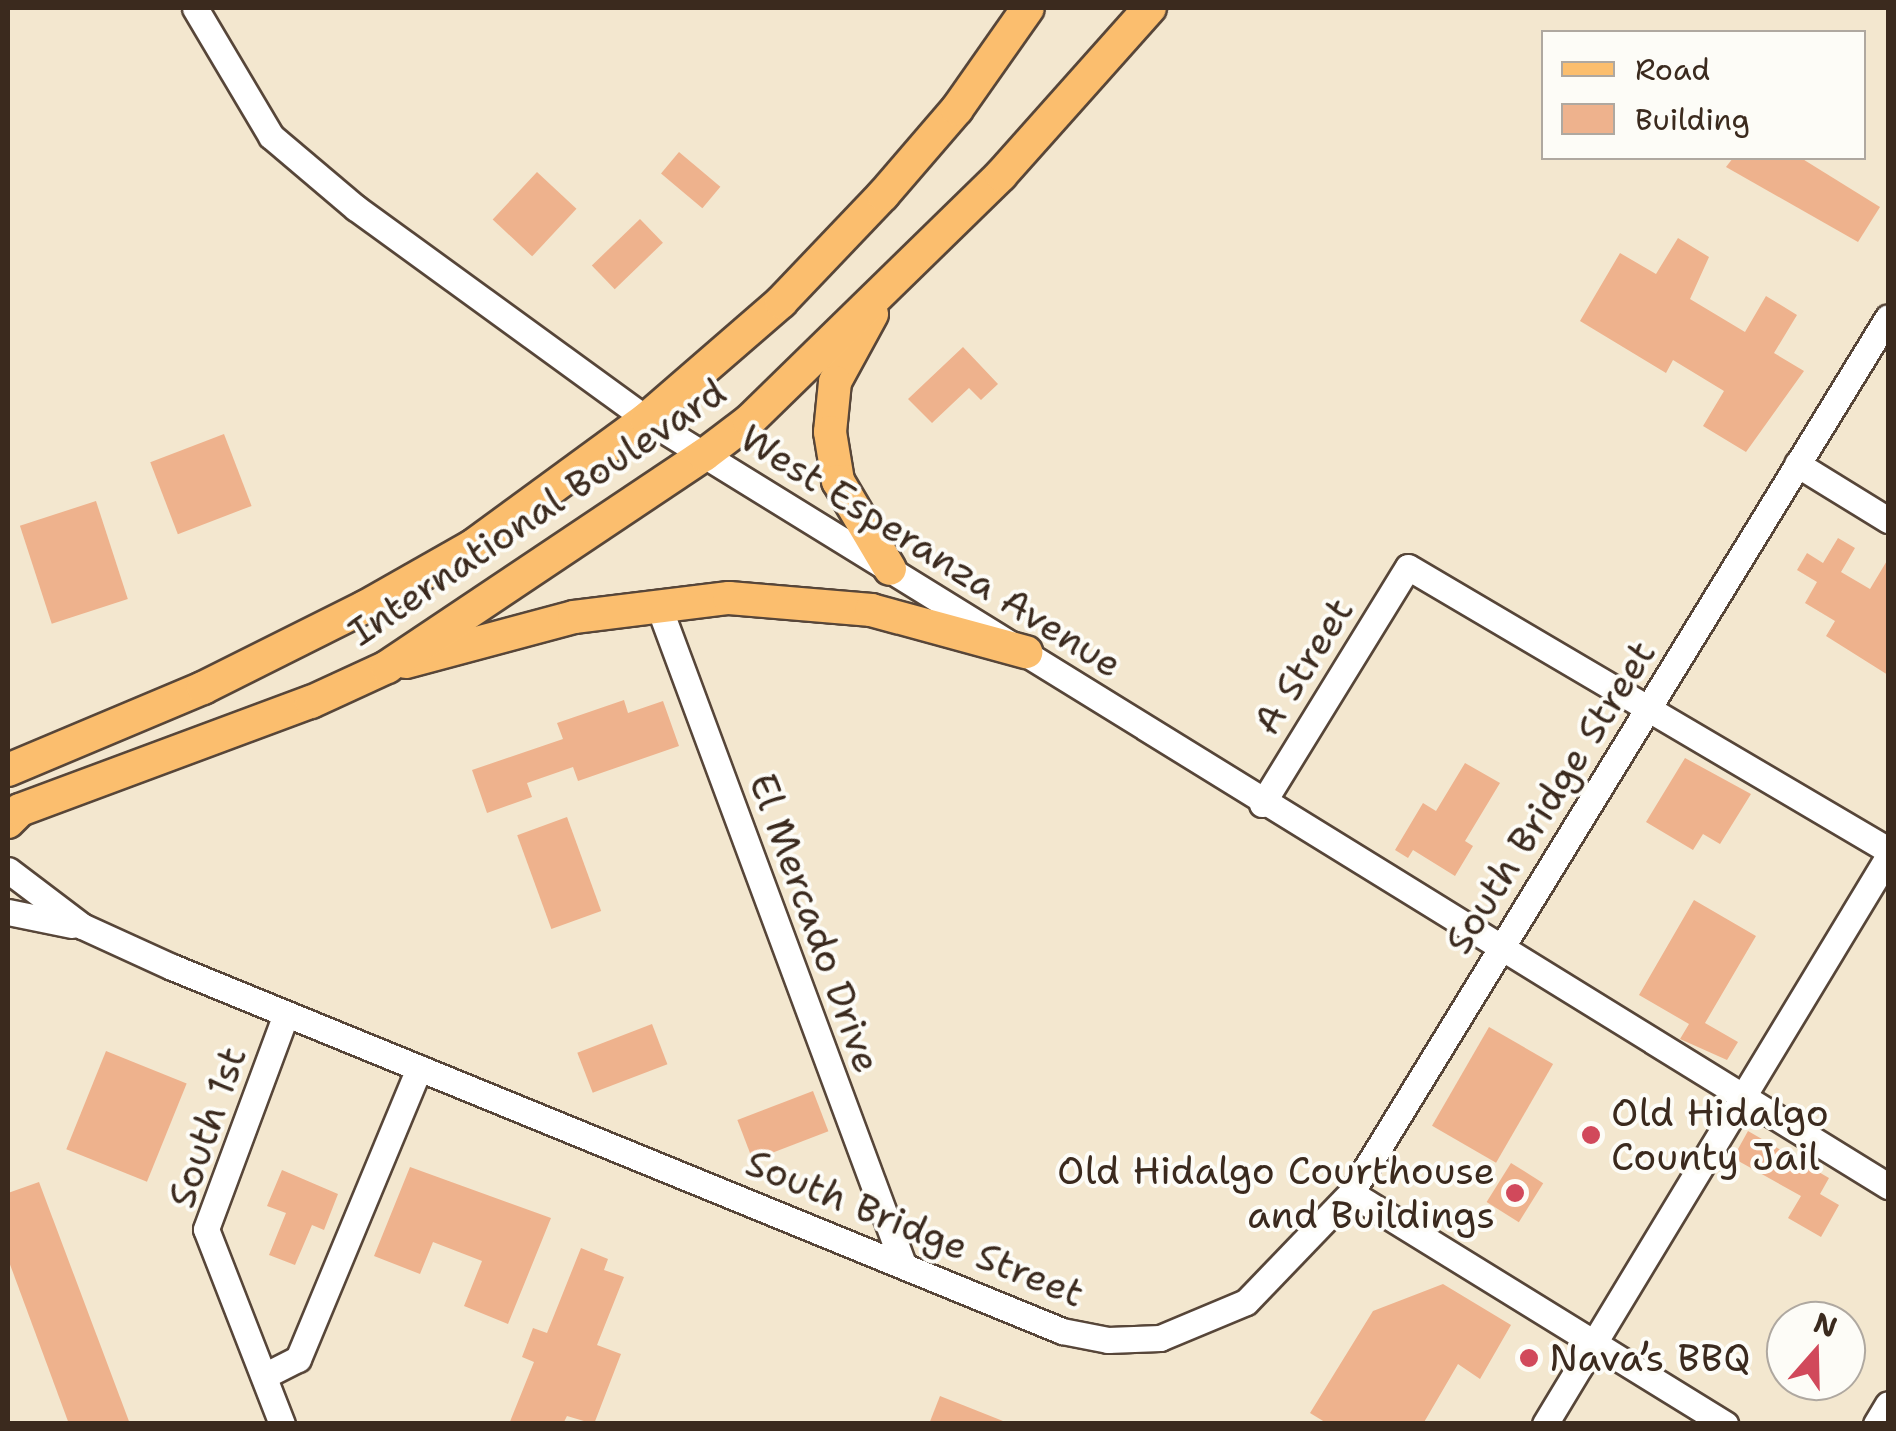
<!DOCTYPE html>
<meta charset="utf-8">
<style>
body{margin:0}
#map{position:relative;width:1896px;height:1431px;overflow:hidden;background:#f3e7cf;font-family:"Shantell Sans",sans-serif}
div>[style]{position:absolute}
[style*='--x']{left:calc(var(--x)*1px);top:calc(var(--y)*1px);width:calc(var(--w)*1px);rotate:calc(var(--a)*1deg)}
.building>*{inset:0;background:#eeb28d;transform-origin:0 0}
.roads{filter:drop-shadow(2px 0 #574639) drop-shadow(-2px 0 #574639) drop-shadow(0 2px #574639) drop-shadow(0 -2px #574639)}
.minor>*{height:25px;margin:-12.5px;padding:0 12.5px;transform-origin:12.5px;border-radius:12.5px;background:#fff}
.major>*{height:32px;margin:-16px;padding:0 16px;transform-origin:16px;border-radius:16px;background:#fbbe6e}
.dots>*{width:28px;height:28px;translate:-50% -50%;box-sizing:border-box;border:5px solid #fdfcf7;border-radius:50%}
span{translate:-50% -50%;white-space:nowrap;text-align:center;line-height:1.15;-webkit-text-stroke:8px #fdfcf7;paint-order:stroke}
.street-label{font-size:38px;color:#3b2a1e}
.poi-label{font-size:38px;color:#3b2a1e}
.left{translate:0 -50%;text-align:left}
.right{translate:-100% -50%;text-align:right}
.frame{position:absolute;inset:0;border:10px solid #3b2a1e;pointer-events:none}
.legend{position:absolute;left:1541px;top:30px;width:325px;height:130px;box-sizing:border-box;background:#fdfcf7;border:2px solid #afa8a0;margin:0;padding:12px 18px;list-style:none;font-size:30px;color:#3b2a1e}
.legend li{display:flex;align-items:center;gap:20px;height:50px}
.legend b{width:50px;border:2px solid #afa8a0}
.north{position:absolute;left:1766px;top:1301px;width:100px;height:100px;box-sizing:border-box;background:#fdfcf7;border:2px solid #afa8a0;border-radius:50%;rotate:20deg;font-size:28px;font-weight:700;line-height:40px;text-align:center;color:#3b2a1e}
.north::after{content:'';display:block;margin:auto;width:35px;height:45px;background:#d1495b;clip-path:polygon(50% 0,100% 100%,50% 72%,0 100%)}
</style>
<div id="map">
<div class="building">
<div style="left:679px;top:152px;width:54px;height:28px;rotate:40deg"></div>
<div style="clip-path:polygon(1733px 158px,1801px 158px,1880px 207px,1858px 242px,1726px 167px)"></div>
<div style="left:537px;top:172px;width:54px;height:65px;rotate:43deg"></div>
<div style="left:640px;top:219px;width:33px;height:67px;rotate:46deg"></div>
<div style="clip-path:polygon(1678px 238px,1709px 257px,1690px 299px,1745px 332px,1766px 296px,1797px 315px,1774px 353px,1804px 371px,1746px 452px,1703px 426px,1724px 391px,1673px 360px,1666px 373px,1580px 321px,1620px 253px,1656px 274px)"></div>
<div style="clip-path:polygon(963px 347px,998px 384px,981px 400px,969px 388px,932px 423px,908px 399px)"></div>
<div style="left:224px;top:434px;width:77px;height:79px;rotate:69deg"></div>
<div style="left:96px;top:501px;width:103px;height:80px;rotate:72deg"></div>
<div style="clip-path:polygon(1838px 538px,1855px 548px,1841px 572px,1870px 589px,1888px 559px,1888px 675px,1826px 636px,1835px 621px,1805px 603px,1817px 582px,1797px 570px,1807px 553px,1823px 563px)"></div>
<div style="clip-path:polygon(624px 700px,628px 713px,663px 701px,679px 746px,578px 781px,573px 767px,527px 783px,532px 797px,487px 813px,472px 770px,563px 739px,557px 723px)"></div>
<div style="clip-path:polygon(1685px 758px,1751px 794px,1720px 844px,1703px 834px,1693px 850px,1646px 822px)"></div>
<div style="clip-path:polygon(1465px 763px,1500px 783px,1465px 841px,1473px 846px,1455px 876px,1413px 850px,1408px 858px,1395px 850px,1423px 803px,1436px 811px)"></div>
<div style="left:567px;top:817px;width:100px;height:53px;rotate:70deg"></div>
<div style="clip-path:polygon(1694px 900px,1756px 936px,1705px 1023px,1738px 1042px,1727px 1060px,1680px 1039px,1689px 1024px,1639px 995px)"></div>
<div style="left:652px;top:1024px;width:43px;height:80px;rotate:69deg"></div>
<div style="left:1489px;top:1027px;width:74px;height:114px;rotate:30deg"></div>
<div style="left:106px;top:1051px;width:87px;height:106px;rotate:22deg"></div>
<div style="left:813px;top:1091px;width:43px;height:81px;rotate:69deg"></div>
<div style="clip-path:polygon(1748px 1131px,1829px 1178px,1820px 1194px,1839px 1205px,1821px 1237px,1788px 1218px,1801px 1196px,1733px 1158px)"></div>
<div style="left:1511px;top:1163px;width:38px;height:46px;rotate:32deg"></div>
<div style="clip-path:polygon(410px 1167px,551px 1218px,508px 1324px,464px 1306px,482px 1261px,433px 1242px,420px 1274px,374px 1256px)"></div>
<div style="clip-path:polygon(282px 1170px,338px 1194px,324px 1230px,312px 1225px,295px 1265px,269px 1255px,286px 1213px,267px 1206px)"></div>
<div style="clip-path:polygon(39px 1182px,130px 1424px,69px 1424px,8px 1259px,8px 1193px)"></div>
<div style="clip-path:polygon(581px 1248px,608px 1259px,604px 1270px,624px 1277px,597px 1345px,621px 1354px,594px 1424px,567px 1416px,563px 1424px,509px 1424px,534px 1362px,522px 1357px,533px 1328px,547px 1333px)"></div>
<div style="clip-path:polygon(1443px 1284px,1511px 1325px,1480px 1379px,1458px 1364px,1423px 1424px,1328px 1424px,1310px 1413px,1373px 1311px)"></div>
<div style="clip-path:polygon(940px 1396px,1008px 1423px,1008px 1424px,929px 1424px)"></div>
</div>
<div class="roads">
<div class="minor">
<div style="--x:195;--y:8;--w:149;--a:59.3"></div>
<div style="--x:271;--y:136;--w:111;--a:40.3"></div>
<div style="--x:356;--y:208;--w:359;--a:36"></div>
<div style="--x:646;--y:419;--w:1460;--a:31.7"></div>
<div style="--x:1797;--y:464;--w:107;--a:31.6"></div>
<div style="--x:659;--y:607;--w:701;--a:69.63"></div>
<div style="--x:1262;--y:804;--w:278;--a:-58.4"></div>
<div style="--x:1408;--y:567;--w:557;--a:30.52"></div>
<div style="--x:8;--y:870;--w:93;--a:37.1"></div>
<div style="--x:82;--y:926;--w:99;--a:24.5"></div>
<div style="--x:172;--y:967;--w:962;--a:22.24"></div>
<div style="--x:1062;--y:1331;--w:47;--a:11.1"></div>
<div style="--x:1108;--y:1340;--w:52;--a:-2.2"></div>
<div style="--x:1160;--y:1338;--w:93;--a:-22.7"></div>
<div style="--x:1246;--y:1302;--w:151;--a:-46.1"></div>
<div style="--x:1351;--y:1193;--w:1027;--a:-58.49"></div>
<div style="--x:8;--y:912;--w:65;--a:11.5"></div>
<div style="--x:1351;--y:1193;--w:440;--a:31.7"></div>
<div style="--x:264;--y:1376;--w:38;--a:-27"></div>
<div style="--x:298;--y:1359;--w:315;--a:-67.4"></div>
<div style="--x:282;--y:1424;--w:209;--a:-111.3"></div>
<div style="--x:206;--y:1229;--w:229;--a:-69.6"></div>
<div style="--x:1545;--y:1424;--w:663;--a:-58.83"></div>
<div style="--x:1876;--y:1424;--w:23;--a:-59"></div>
</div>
<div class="major">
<div style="--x:872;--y:314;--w:77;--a:118.6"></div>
<div style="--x:835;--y:382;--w:50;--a:95.7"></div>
<div style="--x:830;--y:432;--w:50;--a:80.7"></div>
<div style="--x:838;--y:481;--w:102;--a:59.4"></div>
<div style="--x:406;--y:662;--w:174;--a:-15"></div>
<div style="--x:574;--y:617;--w:156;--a:-7"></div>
<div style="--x:729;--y:598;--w:143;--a:4.8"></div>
<div style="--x:871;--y:610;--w:161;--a:15.2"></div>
<div style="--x:8;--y:770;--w:212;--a:-22.8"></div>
<div style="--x:203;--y:688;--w:181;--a:-26.6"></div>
<div style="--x:365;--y:607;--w:125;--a:-29.6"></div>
<div style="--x:474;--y:545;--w:213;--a:-36.2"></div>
<div style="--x:646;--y:419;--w:179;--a:-40.9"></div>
<div style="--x:781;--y:302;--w:148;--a:-46.4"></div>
<div style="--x:883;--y:195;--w:113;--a:-49.3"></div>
<div style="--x:957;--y:109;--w:123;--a:-54.9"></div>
<div style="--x:8;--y:822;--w:17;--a:-45"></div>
<div style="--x:20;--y:810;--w:310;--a:-20.4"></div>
<div style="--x:311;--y:702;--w:84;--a:-24.7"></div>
<div style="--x:387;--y:667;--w:381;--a:-33.8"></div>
<div style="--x:704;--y:455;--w:56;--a:-37.1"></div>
<div style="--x:749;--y:421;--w:352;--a:-44.3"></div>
<div style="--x:1001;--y:175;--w:224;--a:-48.3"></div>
</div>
</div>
<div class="dots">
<div style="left:1591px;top:1135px;background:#d1495b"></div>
<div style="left:1515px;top:1193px;background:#d1495b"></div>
<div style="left:1529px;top:1358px;background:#d1495b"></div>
</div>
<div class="street-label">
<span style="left:537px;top:512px;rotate:-34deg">International Boulevard</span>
<span style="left:931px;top:551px;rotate:32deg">West Esperanza Avenue</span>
<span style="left:1303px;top:666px;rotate:-58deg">A Street</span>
<span style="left:1550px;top:797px;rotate:-58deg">South Bridge Street</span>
<span style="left:815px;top:923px;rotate:70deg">El Mercado Drive</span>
<span style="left:207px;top:1127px;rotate:-71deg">South 1st</span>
<span style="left:915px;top:1228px;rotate:22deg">South Bridge Street</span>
</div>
<div class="poi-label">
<span class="left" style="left:1611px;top:1135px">Old Hidalgo<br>County Jail</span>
<span class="right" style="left:1495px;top:1193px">Old Hidalgo Courthouse<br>and Buildings</span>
<span class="left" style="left:1549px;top:1358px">Nava’s BBQ</span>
</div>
<div class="frame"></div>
<ul class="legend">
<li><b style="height:12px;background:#fbbe6e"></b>Road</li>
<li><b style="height:28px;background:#eeb28d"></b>Building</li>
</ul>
<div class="north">N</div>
</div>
